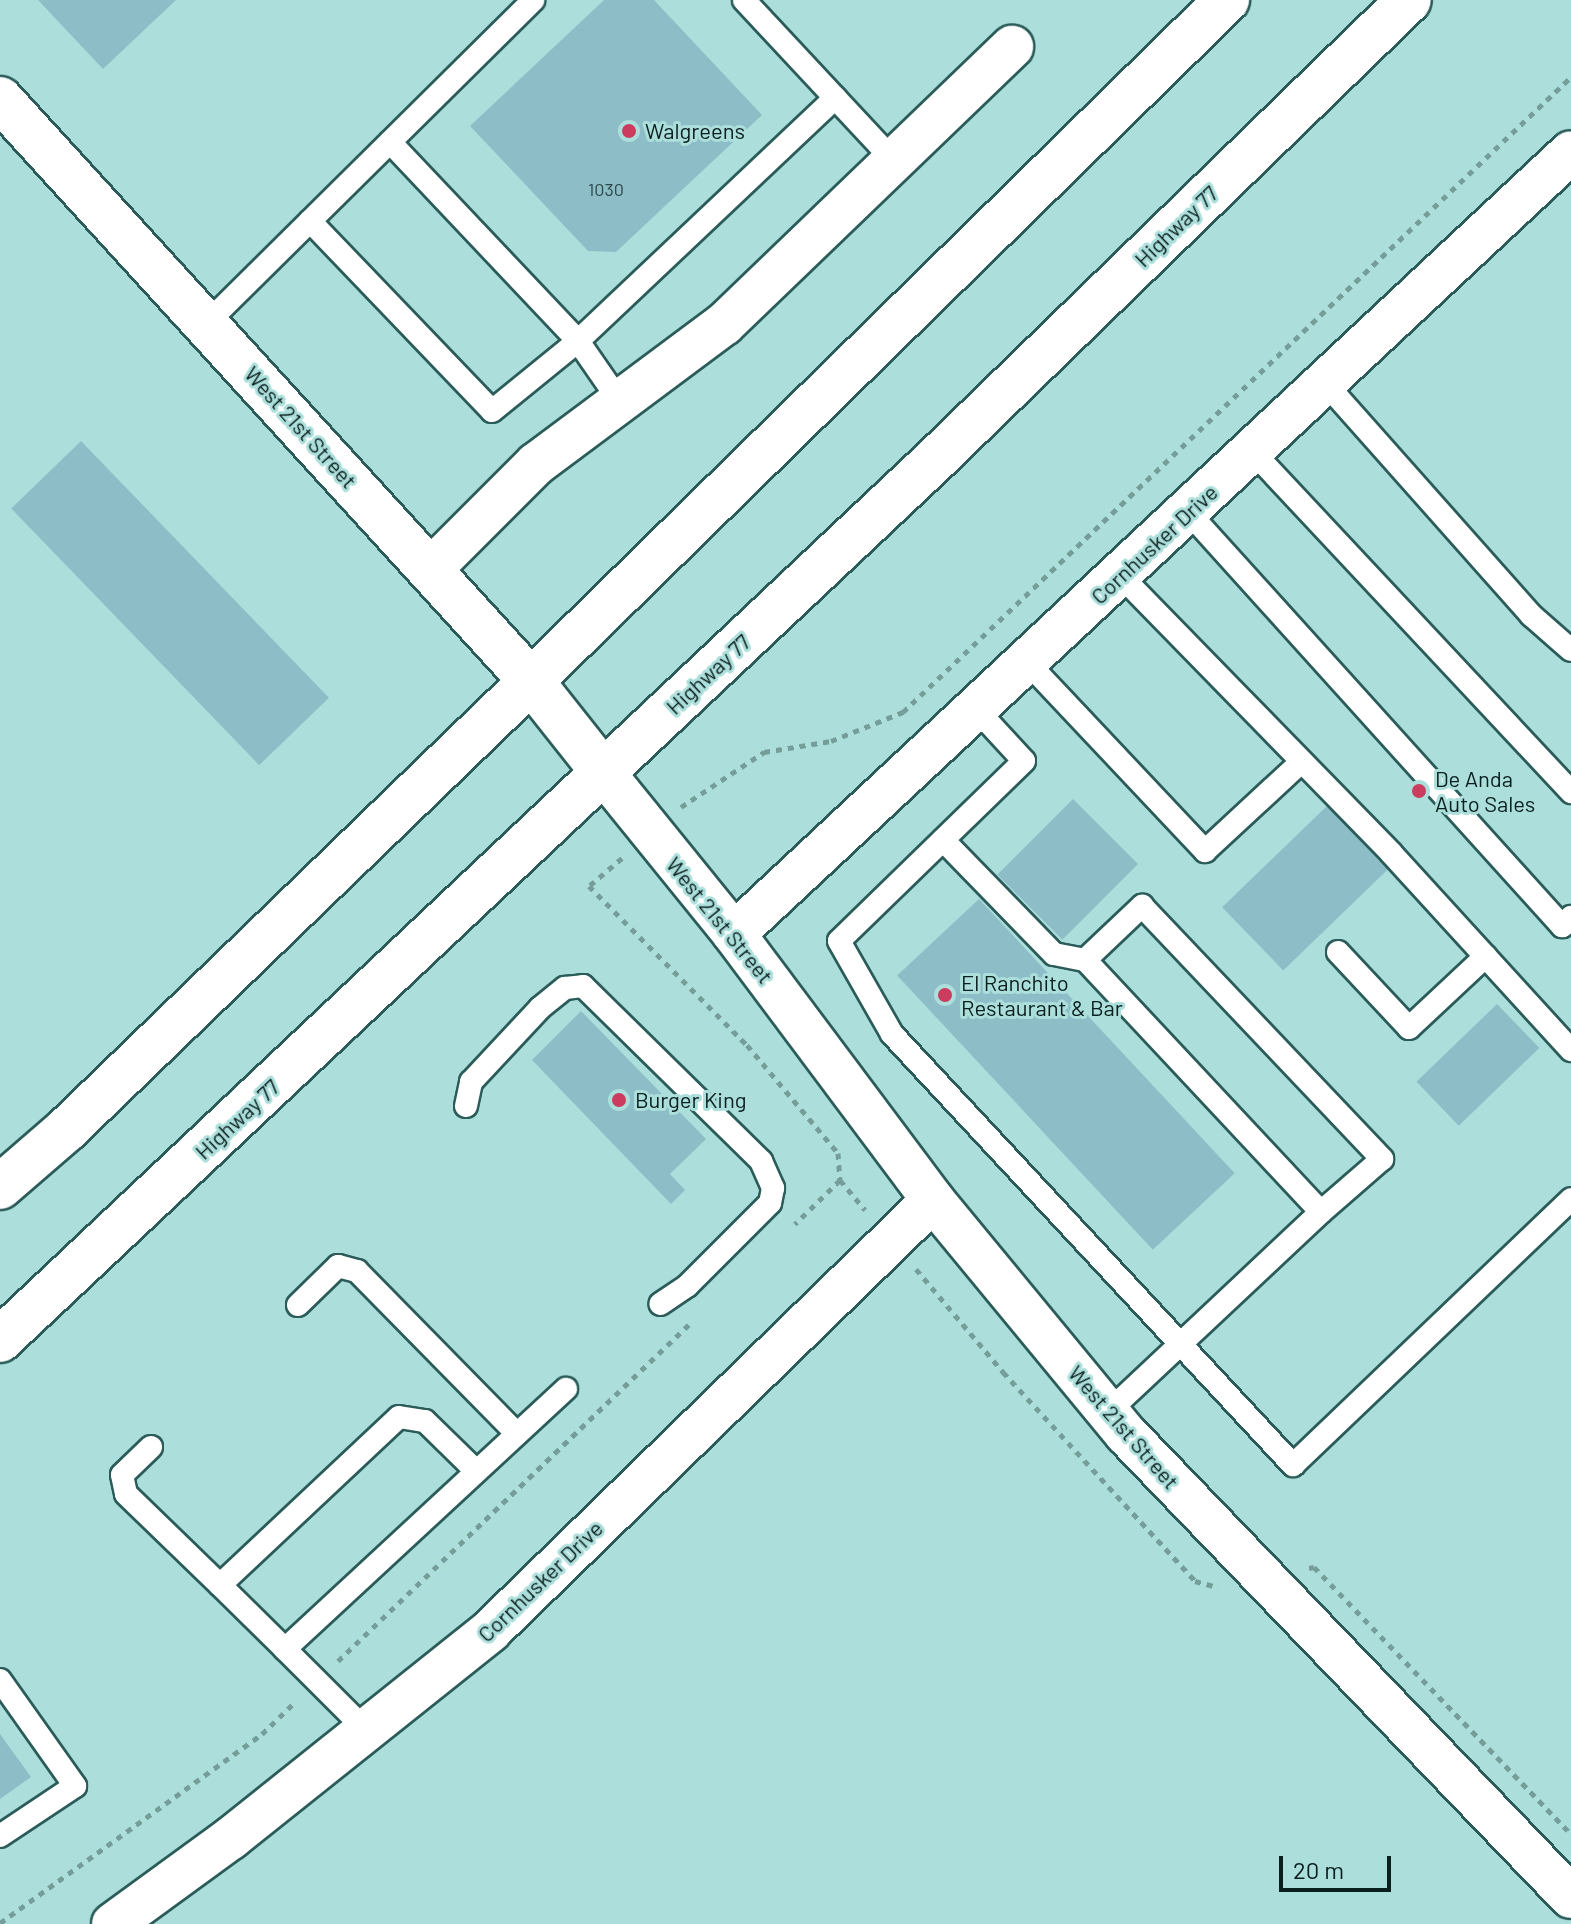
<!DOCTYPE html>
<style>
body{margin:0}
#map{position:relative;width:1571px;height:1924px;overflow:hidden;background:#acdfdb;font-family:Barlow,sans-serif}
div>[style]{position:absolute}
[style*='--x']{left:calc(var(--x)*1px);top:calc(var(--y)*1px);width:calc(var(--w)*1px);rotate:calc(var(--a)*1deg)}
.building>*{inset:0;background:#8dbec7;transform-origin:0 0}
.path>*{height:5px;margin-top:-2.5px;transform-origin:0;background:repeating-linear-gradient(90deg,#759e9b 0 6px,transparent 0 12px)}
.roads{filter:drop-shadow(2px 0 #2b5c59) drop-shadow(-2px 0 #2b5c59) drop-shadow(0 2px #2b5c59) drop-shadow(0 -2px #2b5c59)}
.service>*{height:22px;margin:-11px;padding:0 11px;transform-origin:11px;border-radius:11px;background:#fff}
.minor>*{height:42px;margin:-21px;padding:0 21px;transform-origin:21px;border-radius:21px;background:#fff}
.secondary>*{height:44px;margin:-22px;padding:0 22px;transform-origin:22px;border-radius:22px;background:#fff}
.trunk>*{height:44px;margin:-22px;padding:0 22px;transform-origin:22px;border-radius:22px;background:#fff}
.dots>*{width:22px;height:22px;translate:-50% -50%;box-sizing:border-box;border:4px solid #acdfdb;border-radius:50%}
span{translate:-50% -50%;white-space:nowrap;text-align:center;line-height:1.15;-webkit-text-stroke:6px #acdfdb;paint-order:stroke}
.number-label{font-size:18px;color:#2c4748}
.number-label span{-webkit-text-stroke-width:0}
.poi-label{font-size:22px;color:#0b1f1e}
.left{translate:0 -50%;text-align:left}
.street-label{font-size:22px;color:#0b1f1e}
.scale{position:absolute;left:1279px;top:1856px;width:112px;height:36px;box-sizing:border-box;border:4px solid #0b1f1e;border-top:0;padding-left:10px;font-size:24px;line-height:28px;white-space:nowrap;color:#0b1f1e;-webkit-text-stroke:6px #acdfdb;paint-order:stroke}
</style>
<div id="map">
<div class="building">
<div style="clip-path:polygon(38px 0,176px 0,103px 69px)"></div>
<div style="clip-path:polygon(604px 0,654px 0,762px 115px,616px 252px,588px 251px,470px 126px)"></div>
<div style="left:81px;top:441px;width:357px;height:97px;rotate:46deg"></div>
<div style="left:1073px;top:799px;width:92px;height:107px;rotate:45deg"></div>
<div style="left:1330px;top:803px;width:88px;height:150px;rotate:46deg"></div>
<div style="left:979px;top:899px;width:375px;height:112px;rotate:47deg"></div>
<div style="left:1497px;top:1004px;width:61px;height:112px;rotate:46deg"></div>
<div style="clip-path:polygon(581px 1011px,706px 1139px,670px 1174px,685px 1190px,671px 1204px,532px 1060px)"></div>
<div style="clip-path:polygon(0 1734px,31px 1777px,0 1799px)"></div>
</div>
<div class="path">
<div style="--x:681;--y:807;--w:100;--a:-33.5"></div>
<div style="--x:764;--y:752;--w:68;--a:-9.3"></div>
<div style="--x:831;--y:741;--w:78;--a:-21.9"></div>
<div style="--x:903;--y:712;--w:922;--a:-43.55"></div>
<div style="--x:622;--y:858;--w:43;--a:139.7"></div>
<div style="--x:589;--y:886;--w:224;--a:45.2"></div>
<div style="--x:747;--y:1045;--w:141;--a:49.9"></div>
<div style="--x:838;--y:1153;--w:27;--a:86"></div>
<div style="--x:840;--y:1180;--w:63;--a:135.6"></div>
<div style="--x:840;--y:1180;--w:39;--a:50"></div>
<div style="--x:916;--y:1269;--w:135;--a:49.8"></div>
<div style="--x:1003;--y:1372;--w:284;--a:47.4"></div>
<div style="--x:1195;--y:1581;--w:24;--a:15"></div>
<div style="--x:1309;--y:1568;--w:5;--a:-11"></div>
<div style="--x:1314;--y:1567;--w:371;--a:46.1"></div>
<div style="--x:338;--y:1661;--w:490;--a:-43.8"></div>
<div style="--x:0;--y:1923;--w:323;--a:-35.8"></div>
<div style="--x:262;--y:1734;--w:47;--a:-44.1"></div>
</div>
<div class="roads">
<div class="service">
<div style="--x:744;--y:0;--w:220;--a:47"></div>
<div style="--x:390;--y:142;--w:274;--a:46.6"></div>
<div style="--x:578;--y:341;--w:70;--a:55.4"></div>
<div style="--x:310;--y:221;--w:263;--a:46.2"></div>
<div style="--x:492;--y:411;--w:111;--a:-39.1"></div>
<div style="--x:578;--y:341;--w:354;--a:-43.4"></div>
<div style="--x:207;--y:323;--w:459;--a:-44.7"></div>
<div style="--x:1326;--y:384;--w:309;--a:48.4"></div>
<div style="--x:1531;--y:615;--w:53;--a:41.2"></div>
<div style="--x:1253;--y:452;--w:466;--a:46.9"></div>
<div style="--x:1189;--y:513;--w:557;--a:47.91"></div>
<div style="--x:1562;--y:926;--w:13;--a:-45"></div>
<div style="--x:1121;--y:576;--w:387;--a:45.7"></div>
<div style="--x:1391;--y:853;--w:267;--a:47.6"></div>
<div style="--x:1027;--y:662;--w:260;--a:46.7"></div>
<div style="--x:1205;--y:851;--w:131;--a:-42.8"></div>
<div style="--x:977;--y:710;--w:69;--a:47.3"></div>
<div style="--x:1024;--y:761;--w:258;--a:135.8"></div>
<div style="--x:839;--y:941;--w:107;--a:60.3"></div>
<div style="--x:892;--y:1034;--w:589;--a:47.07"></div>
<div style="--x:1293;--y:1465;--w:385;--a:-43.7"></div>
<div style="--x:943;--y:840;--w:159;--a:45.8"></div>
<div style="--x:1054;--y:954;--w:32;--a:11"></div>
<div style="--x:1338;--y:952;--w:104;--a:46.9"></div>
<div style="--x:1409;--y:1028;--w:105;--a:-43.1"></div>
<div style="--x:466;--y:1106;--w:25;--a:-78"></div>
<div style="--x:471;--y:1082;--w:101;--a:-47"></div>
<div style="--x:540;--y:1008;--w:32;--a:-39"></div>
<div style="--x:565;--y:988;--w:18;--a:-6"></div>
<div style="--x:583;--y:986;--w:250;--a:44.5"></div>
<div style="--x:761;--y:1161;--w:30;--a:66"></div>
<div style="--x:773;--y:1188;--w:15;--a:101"></div>
<div style="--x:770;--y:1203;--w:117;--a:135"></div>
<div style="--x:687;--y:1286;--w:32;--a:146"></div>
<div style="--x:298;--y:1305;--w:56;--a:-44.3"></div>
<div style="--x:338;--y:1266;--w:20;--a:15"></div>
<div style="--x:357;--y:1271;--w:228;--a:45.5"></div>
<div style="--x:1108;--y:1412;--w:292;--a:-43.2"></div>
<div style="--x:1321;--y:1212;--w:345;--a:-133.1"></div>
<div style="--x:1085;--y:960;--w:79;--a:-43.5"></div>
<div style="--x:1142;--y:906;--w:349;--a:46.5"></div>
<div style="--x:1382;--y:1159;--w:81;--a:139"></div>
<div style="--x:151;--y:1447;--w:40;--a:136"></div>
<div style="--x:122;--y:1475;--w:19;--a:78"></div>
<div style="--x:126;--y:1494;--w:131;--a:44.1"></div>
<div style="--x:285;--y:1649;--w:91;--a:-135.4"></div>
<div style="--x:220;--y:1585;--w:245;--a:-43.2"></div>
<div style="--x:399;--y:1417;--w:26;--a:9"></div>
<div style="--x:425;--y:1421;--w:71;--a:44.4"></div>
<div style="--x:0;--y:1680;--w:130;--a:54.7"></div>
<div style="--x:75;--y:1786;--w:90;--a:146.3"></div>
<div style="--x:366;--y:1730;--w:115;--a:-135"></div>
<div style="--x:285;--y:1649;--w:383;--a:-42.8"></div>
</div>
<div class="minor">
<div style="--x:430;--y:570;--w:150;--a:-45"></div>
<div style="--x:536;--y:464;--w:234;--a:-36.7"></div>
<div style="--x:724;--y:324;--w:400;--a:-43.9"></div>
<div style="--x:603;--y:772;--w:208;--a:51"></div>
<div style="--x:734;--y:934;--w:332;--a:53.2"></div>
<div style="--x:933;--y:1200;--w:303;--a:50.5"></div>
<div style="--x:1126;--y:1434;--w:642;--a:46.14"></div>
<div style="--x:734;--y:934;--w:1145;--a:-43.05"></div>
<div style="--x:113;--y:1924;--w:146;--a:-36.1"></div>
<div style="--x:231;--y:1838;--w:332;--a:-38.6"></div>
<div style="--x:490;--y:1631;--w:618;--a:-44.21"></div>
</div>
<div class="secondary">
<div style="--x:0;--y:99;--w:788;--a:47.62"></div>
<div style="--x:531;--y:681;--w:116;--a:51.6"></div>
</div>
<div class="trunk">
<div style="--x:0;--y:1187;--w:89;--a:-40.9"></div>
<div style="--x:67;--y:1129;--w:645;--a:-43.99"></div>
<div style="--x:531;--y:681;--w:974;--a:-44.38"></div>
<div style="--x:0;--y:1340;--w:1291;--a:-43.27"></div>
<div style="--x:940;--y:455;--w:653;--a:-44.13"></div>
</div>
</div>
<div class="dots">
<div style="left:629px;top:131px;background:#cb3c5e"></div>
<div style="left:1419px;top:791px;background:#cb3c5e"></div>
<div style="left:945px;top:995px;background:#cb3c5e"></div>
<div style="left:619px;top:1100px;background:#cb3c5e"></div>
</div>
<div class="number-label">
<span style="left:606px;top:189px">1030</span>
</div>
<div class="poi-label">
<span class="left" style="left:645px;top:131px">Walgreens</span>
<span class="left" style="left:1435px;top:791px">De Anda<br>Auto Sales</span>
<span class="left" style="left:961px;top:995px">El Ranchito<br>Restaurant &amp; Bar</span>
<span class="left" style="left:635px;top:1100px">Burger King</span>
</div>
<div class="street-label">
<span style="left:1176px;top:226px;rotate:-44deg">Highway 77</span>
<span style="left:301px;top:427px;rotate:48deg">West 21st Street</span>
<span style="left:1154px;top:544px;rotate:-43deg">Cornhusker Drive</span>
<span style="left:708px;top:674px;rotate:-43deg">Highway 77</span>
<span style="left:720px;top:920px;rotate:51deg">West 21st Street</span>
<span style="left:237px;top:1119px;rotate:-43deg">Highway 77</span>
<span style="left:1124px;top:1427px;rotate:49deg">West 21st Street</span>
<span style="left:540px;top:1581px;rotate:-44deg">Cornhusker Drive</span>
</div>
<div class="scale">20 m</div>
</div>
